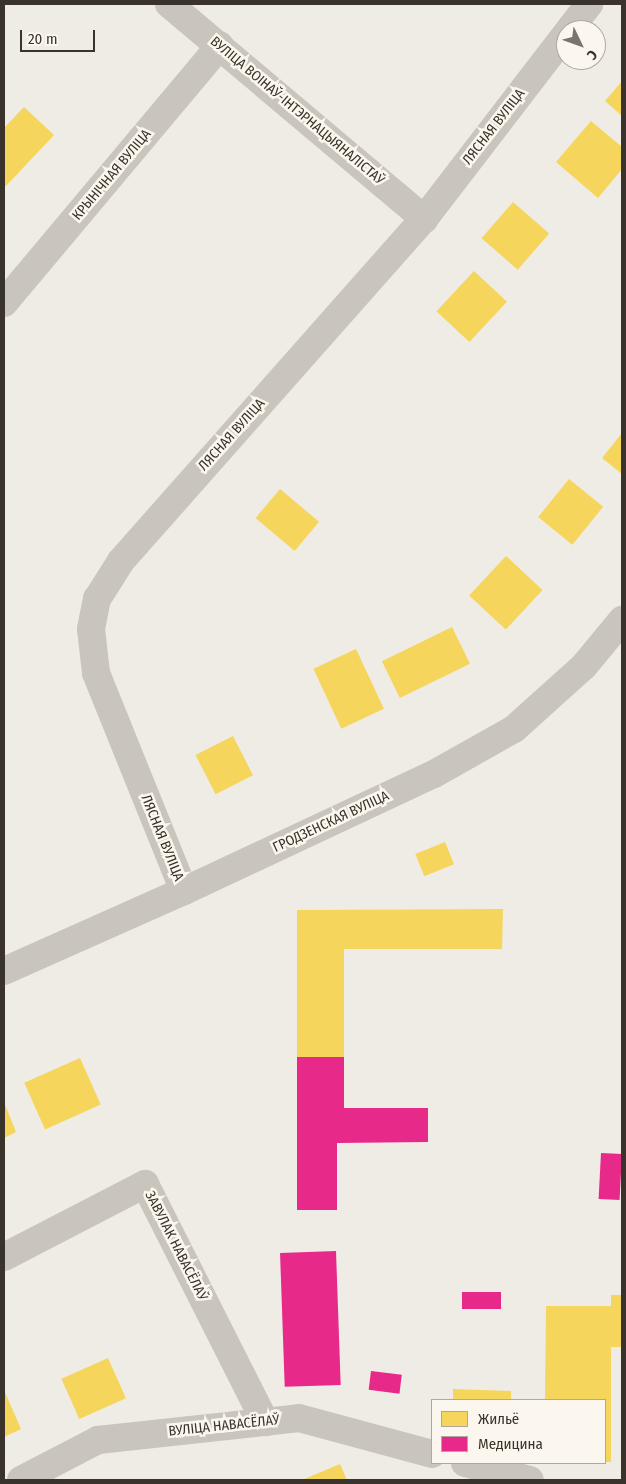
<!DOCTYPE html>
<meta charset="utf-8">
<style>
body{margin:0}
#map{position:relative;width:626px;height:1484px;overflow:hidden;background:#efece5;font-family:"Fira Sans Condensed",sans-serif}
div>[style]{position:absolute}
[style*='--x']{left:calc(var(--x)*1px);top:calc(var(--y)*1px);width:calc(var(--w)*1px);rotate:calc(var(--a)*1deg)}
.homes>*{inset:0;background:#f6d55c;transform-origin:0 0}
.health>*{inset:0;background:#e7298a;transform-origin:0 0}
.minor>*{height:28px;margin:-14px;padding:0 14px;transform-origin:14px;border-radius:14px;background:#c9c5bd}
span{translate:-50% -50%;white-space:nowrap;text-align:center;line-height:1.15;-webkit-text-stroke:5px #fbf7ee;paint-order:stroke}
.street-label{font-size:14px;color:#3a332b}
.frame{position:absolute;inset:0;border:5px solid #3a332b;pointer-events:none}
.legend{position:absolute;left:431px;top:1399px;width:175px;height:65px;box-sizing:border-box;background:#fbf7ee;border:1px solid #aea9a0;margin:0;padding:6px 9px;list-style:none;font-size:15px;color:#3a332b}
.legend li{display:flex;align-items:center;gap:10px;height:25px}
.legend b{width:25px;border:1px solid #aea9a0}
.north{position:absolute;left:556px;top:20px;width:50px;height:50px;box-sizing:border-box;background:#fbf7ee;border:1px solid #aea9a0;border-radius:50%;rotate:132deg;font-size:14px;font-weight:700;line-height:20px;text-align:center;color:#3a332b}
.north::after{content:'';display:block;margin:auto;width:18px;height:22px;background:#79746c;clip-path:polygon(50% 0,100% 100%,50% 72%,0 100%)}
.scale{position:absolute;left:20px;top:30px;width:75px;height:22px;box-sizing:border-box;border:2px solid #3a332b;border-top:0;padding-left:6px;font-size:15px;line-height:18px;white-space:nowrap;color:#3a332b;-webkit-text-stroke:4px #fbf7ee;paint-order:stroke}
</style>
<div id="map">
<div class="homes">
<div style="clip-path:polygon(622px 81px,622px 116px,605px 101px)"></div>
<div style="clip-path:polygon(24px 107px,54px 135px,6px 186px,4px 184px,4px 128px)"></div>
<div style="clip-path:polygon(591px 121px,622px 147px,622px 169px,598px 198px,556px 162px)"></div>
<div style="left:513px;top:202px;width:48px;height:48px;rotate:41deg"></div>
<div style="left:474px;top:271px;width:45px;height:55px;rotate:43deg"></div>
<div style="clip-path:polygon(622px 433px,622px 474px,602px 458px)"></div>
<div style="left:569px;top:479px;width:44px;height:49px;rotate:39deg"></div>
<div style="left:280px;top:489px;width:51px;height:38px;rotate:40deg"></div>
<div style="left:506px;top:556px;width:50px;height:54px;rotate:43deg"></div>
<div style="left:452px;top:627px;width:41px;height:78px;rotate:64deg"></div>
<div style="left:356px;top:649px;width:66px;height:47px;rotate:65deg"></div>
<div style="left:233px;top:736px;width:44px;height:42px;rotate:63deg"></div>
<div style="left:445px;top:842px;width:24px;height:32px;rotate:68deg"></div>
<div style="clip-path:polygon(503px 909px,502px 949px,344px 949px,344px 1057px,297px 1057px,297px 910px)"></div>
<div style="left:80px;top:1058px;width:51px;height:61px;rotate:66deg"></div>
<div style="clip-path:polygon(4px 1102px,16px 1132px,4px 1138px)"></div>
<div style="clip-path:polygon(611px 1295px,622px 1295px,622px 1347px,611px 1347px,611px 1462px,605px 1462px,605px 1400px,545px 1400px,546px 1306px,611px 1306px)"></div>
<div style="left:108px;top:1358px;width:44px;height:51px;rotate:66deg"></div>
<div style="clip-path:polygon(453px 1389px,511px 1391px,511px 1400px,453px 1400px)"></div>
<div style="clip-path:polygon(4px 1390px,21px 1429px,4px 1437px)"></div>
<div style="clip-path:polygon(340px 1464px,347px 1480px,302px 1480px)"></div>
</div>
<div class="health">
<div style="clip-path:polygon(297px 1057px,344px 1057px,344px 1108px,428px 1108px,428px 1142px,337px 1143px,337px 1210px,297px 1210px)"></div>
<div style="left:601px;top:1153px;width:21px;height:46px;rotate:3deg"></div>
<div style="left:336px;top:1251px;width:134px;height:56px;rotate:88deg"></div>
<div style="left:462px;top:1292px;width:39px;height:17px"></div>
<div style="left:371px;top:1371px;width:31px;height:19px;rotate:7deg"></div>
</div>
<div class="minor">
<div style="--x:169;--y:4;--w:334;--a:40.1"></div>
<div style="--x:569;--y:30;--w:33;--a:-52"></div>
<div style="--x:4;--y:303;--w:336;--a:-50"></div>
<div style="--x:184;--y:891;--w:235;--a:-112"></div>
<div style="--x:96;--y:673;--w:44;--a:-96.5"></div>
<div style="--x:91;--y:629;--w:31;--a:-79"></div>
<div style="--x:97;--y:599;--w:45;--a:-57.7"></div>
<div style="--x:121;--y:561;--w:457;--a:-48.5"></div>
<div style="--x:424;--y:219;--w:233;--a:-52.5"></div>
<div style="--x:4;--y:971;--w:197;--a:-24"></div>
<div style="--x:184;--y:891;--w:276;--a:-25.1"></div>
<div style="--x:434;--y:774;--w:92;--a:-29.4"></div>
<div style="--x:514;--y:729;--w:94;--a:-42"></div>
<div style="--x:584;--y:666;--w:60;--a:-50.4"></div>
<div style="--x:4;--y:1257;--w:159;--a:-27.4"></div>
<div style="--x:145;--y:1184;--w:267;--a:63.2"></div>
<div style="--x:465;--y:1463;--w:67;--a:14.7"></div>
<div style="--x:21;--y:1480;--w:87;--a:-27.5"></div>
<div style="--x:98;--y:1440;--w:202;--a:-6.2"></div>
<div style="--x:299;--y:1418;--w:138;--a:15.1"></div>
</div>
<div class="street-label">
<span style="left:297px;top:111px;rotate:40deg">ВУЛІЦА ВОІНАЎ-ІНТЭРНАЦЫЯНАЛІСТАЎ</span>
<span style="left:494px;top:127px;rotate:-52deg">ЛЯСНАЯ ВУЛІЦА</span>
<span style="left:112px;top:175px;rotate:-50deg">КРЫНІЧНАЯ ВУЛІЦА</span>
<span style="left:232px;top:435px;rotate:-48deg">ЛЯСНАЯ ВУЛІЦА</span>
<span style="left:331px;top:822px;rotate:-25deg">ГРОДЗЕНСКАЯ ВУЛІЦА</span>
<span style="left:162px;top:838px;rotate:68deg">ЛЯСНАЯ ВУЛІЦА</span>
<span style="left:176px;top:1246px;rotate:63deg">ЗАВУЛАК НАВАСЁЛАЎ</span>
<span style="left:224px;top:1426px;rotate:-6deg">ВУЛІЦА НАВАСЁЛАЎ</span>
</div>
<div class="frame"></div>
<ul class="legend">
<li><b style="height:14px;background:#f6d55c"></b>Жильё</li>
<li><b style="height:14px;background:#e7298a"></b>Медицина</li>
</ul>
<div class="north">С</div>
<div class="scale">20 m</div>
</div>
